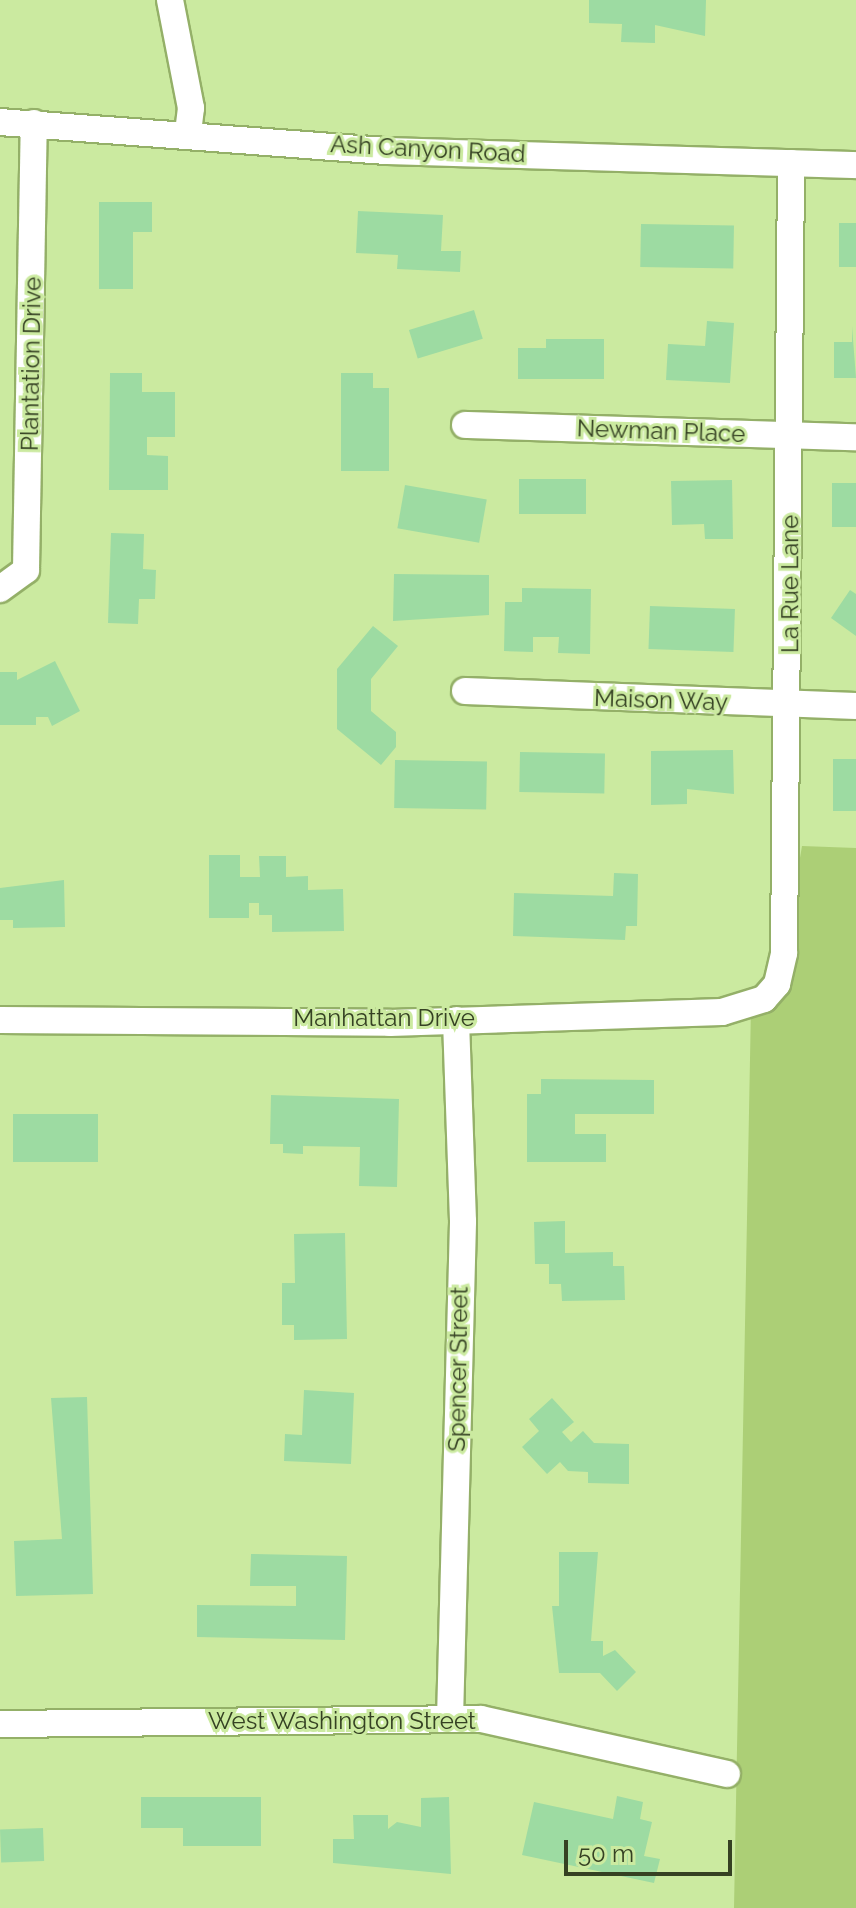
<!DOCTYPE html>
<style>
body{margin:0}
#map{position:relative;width:856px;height:1908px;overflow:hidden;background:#cbeaa0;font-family:Raleway,sans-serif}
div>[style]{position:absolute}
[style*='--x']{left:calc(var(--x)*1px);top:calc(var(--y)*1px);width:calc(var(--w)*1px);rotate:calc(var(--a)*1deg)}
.green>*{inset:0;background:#accf76}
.building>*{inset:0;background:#9ddba2;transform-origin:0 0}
.roads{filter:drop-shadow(2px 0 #94b068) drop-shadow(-2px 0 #94b068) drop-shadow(0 2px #94b068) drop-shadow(0 -2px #94b068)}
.minor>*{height:26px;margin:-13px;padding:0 13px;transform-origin:13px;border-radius:13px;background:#fff}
span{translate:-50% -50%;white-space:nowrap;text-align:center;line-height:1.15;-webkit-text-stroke:6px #cbeaa0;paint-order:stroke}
.street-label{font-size:24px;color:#354123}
.scale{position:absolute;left:564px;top:1840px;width:168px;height:36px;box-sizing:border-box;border:4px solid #354123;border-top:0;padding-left:10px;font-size:24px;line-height:28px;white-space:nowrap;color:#354123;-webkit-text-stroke:6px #cbeaa0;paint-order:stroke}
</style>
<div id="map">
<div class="green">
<div style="clip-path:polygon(802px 846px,856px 848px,856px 1908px,734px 1908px,751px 1006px,784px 953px)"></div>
</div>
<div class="building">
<div style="clip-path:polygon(589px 0,706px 0,705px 36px,655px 25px,655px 43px,621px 42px,622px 24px,589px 23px)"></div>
<div style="clip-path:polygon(99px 202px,152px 202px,152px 232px,133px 232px,133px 289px,99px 289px)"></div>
<div style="clip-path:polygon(358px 211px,443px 215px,441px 251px,461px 251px,460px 272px,397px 269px,398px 255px,356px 253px)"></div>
<div style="left:839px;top:223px;width:17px;height:44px"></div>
<div style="left:641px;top:224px;width:93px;height:43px;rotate:1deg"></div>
<div style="left:474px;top:310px;width:30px;height:68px;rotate:73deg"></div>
<div style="clip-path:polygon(707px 321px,734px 323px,730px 383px,666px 380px,668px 344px,705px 346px)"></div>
<div style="clip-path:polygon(852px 326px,856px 378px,834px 378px,834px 342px,852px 342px)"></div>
<div style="clip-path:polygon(546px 339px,604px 339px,604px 379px,518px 379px,518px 348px,546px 348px)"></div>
<div style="clip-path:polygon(110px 373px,142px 373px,142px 392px,175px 392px,175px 437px,147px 437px,147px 455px,168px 456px,168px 490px,109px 490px)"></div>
<div style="clip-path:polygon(341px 373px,373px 373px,373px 388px,389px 388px,389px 471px,341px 471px)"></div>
<div style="left:519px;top:479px;width:67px;height:35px"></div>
<div style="clip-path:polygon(732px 480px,733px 539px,705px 539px,704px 524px,672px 525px,671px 481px)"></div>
<div style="left:832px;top:483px;width:24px;height:44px"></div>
<div style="left:405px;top:485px;width:83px;height:44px;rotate:10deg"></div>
<div style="clip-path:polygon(111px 533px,144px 534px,143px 569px,156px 570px,155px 599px,139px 599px,138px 624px,108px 623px)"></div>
<div style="clip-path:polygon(394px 574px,489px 575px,489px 615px,393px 621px)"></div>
<div style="clip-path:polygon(522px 588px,591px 589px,590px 654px,558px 653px,559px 637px,533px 637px,533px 652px,504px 651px,505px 602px,522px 602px)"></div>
<div style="clip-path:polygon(850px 590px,856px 594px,856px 636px,831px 618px)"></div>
<div style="left:650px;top:606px;width:85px;height:43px;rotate:2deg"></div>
<div style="clip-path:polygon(373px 626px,398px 646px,371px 679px,371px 711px,396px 732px,396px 747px,381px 765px,337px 729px,337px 669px)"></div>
<div style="clip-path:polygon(55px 661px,80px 711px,52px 726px,48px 717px,36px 717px,36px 725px,0 725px,0 672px,17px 672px,17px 680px)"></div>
<div style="clip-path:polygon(733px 750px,734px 794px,687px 789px,687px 804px,651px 805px,651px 751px)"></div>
<div style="left:520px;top:752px;width:85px;height:40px;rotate:1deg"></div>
<div style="left:833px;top:759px;width:23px;height:52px"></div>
<div style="left:395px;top:760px;width:92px;height:48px;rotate:1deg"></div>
<div style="clip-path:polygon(209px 855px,240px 855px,240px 877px,260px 877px,259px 856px,286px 856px,286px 877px,308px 876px,308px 890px,343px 889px,344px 931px,272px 932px,272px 915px,259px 915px,259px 903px,249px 903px,249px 918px,209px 918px)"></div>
<div style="clip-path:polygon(614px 873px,638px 874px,637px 926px,626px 926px,625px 940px,513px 936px,514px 893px,613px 896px)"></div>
<div style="clip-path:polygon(64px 880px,65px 927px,13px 928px,13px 920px,0 920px,0 888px)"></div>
<div style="clip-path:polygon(541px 1079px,654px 1080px,654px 1114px,575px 1114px,575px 1134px,606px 1134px,606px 1162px,527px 1162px,527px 1094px,541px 1094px)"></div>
<div style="clip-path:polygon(271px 1095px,399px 1099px,397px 1187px,359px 1186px,360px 1147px,303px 1146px,303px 1154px,283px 1153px,283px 1144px,270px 1144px)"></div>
<div style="left:13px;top:1114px;width:85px;height:48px"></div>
<div style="clip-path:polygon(565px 1221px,565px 1253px,613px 1252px,613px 1266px,624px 1266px,625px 1300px,562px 1301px,561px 1284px,549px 1284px,549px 1264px,535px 1264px,534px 1222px)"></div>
<div style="clip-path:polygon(345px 1233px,347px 1339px,294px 1340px,294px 1325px,282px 1325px,282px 1283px,295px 1283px,294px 1234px)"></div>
<div style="clip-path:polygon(304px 1390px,354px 1393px,351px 1464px,284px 1461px,285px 1434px,302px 1435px)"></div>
<div style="clip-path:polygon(87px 1397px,93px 1594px,16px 1596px,14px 1541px,62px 1539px,51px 1398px)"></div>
<div style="clip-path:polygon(552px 1398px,574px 1422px,562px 1432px,571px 1442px,583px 1431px,594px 1443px,629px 1444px,629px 1484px,588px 1483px,588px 1472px,568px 1471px,560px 1462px,547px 1474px,522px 1447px,539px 1431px,529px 1419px)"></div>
<div style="clip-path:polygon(559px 1552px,598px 1552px,591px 1641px,603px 1641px,603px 1656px,615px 1650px,636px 1672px,617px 1691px,600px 1673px,559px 1673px,552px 1606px,559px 1606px)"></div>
<div style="clip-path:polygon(251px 1554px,347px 1556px,345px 1640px,197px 1637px,197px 1605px,296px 1606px,296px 1586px,250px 1586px)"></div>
<div style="clip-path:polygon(617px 1796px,643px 1802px,640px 1819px,652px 1822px,644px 1856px,660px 1859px,654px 1883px,522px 1855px,534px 1802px,613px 1819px)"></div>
<div style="clip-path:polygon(141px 1797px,261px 1797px,261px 1846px,183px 1846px,183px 1828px,141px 1828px)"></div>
<div style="clip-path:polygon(449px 1797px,451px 1874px,333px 1863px,333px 1839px,354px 1839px,353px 1815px,388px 1815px,388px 1829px,397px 1822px,421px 1827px,421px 1798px)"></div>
<div style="left:43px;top:1828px;width:33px;height:43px;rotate:88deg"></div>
</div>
<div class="roads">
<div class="minor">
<div style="--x:170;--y:0;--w:110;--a:79"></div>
<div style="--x:191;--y:108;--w:25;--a:97"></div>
<div style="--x:0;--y:122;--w:385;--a:4.3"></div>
<div style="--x:384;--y:151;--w:472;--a:1.7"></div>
<div style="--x:465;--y:425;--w:391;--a:1.8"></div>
<div style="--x:0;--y:589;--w:32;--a:-36"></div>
<div style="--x:26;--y:570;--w:447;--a:-89"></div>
<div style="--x:465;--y:691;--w:391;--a:2.2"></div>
<div style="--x:0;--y:1020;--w:390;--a:0.4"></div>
<div style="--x:390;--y:1023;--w:332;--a:-1.9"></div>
<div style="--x:722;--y:1012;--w:44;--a:-17.2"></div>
<div style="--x:764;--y:999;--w:20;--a:-49"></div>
<div style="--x:777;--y:984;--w:32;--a:-77"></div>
<div style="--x:784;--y:953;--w:790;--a:-89.49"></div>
<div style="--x:450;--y:1719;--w:498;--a:-88.5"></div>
<div style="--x:463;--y:1221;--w:201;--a:-92"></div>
<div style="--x:0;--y:1724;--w:481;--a:-0.6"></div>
<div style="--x:481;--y:1719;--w:252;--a:12.6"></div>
</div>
</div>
<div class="street-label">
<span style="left:428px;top:149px;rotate:3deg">Ash Canyon Road</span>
<span style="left:31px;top:364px;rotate:-89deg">Plantation Drive</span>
<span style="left:661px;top:431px;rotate:2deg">Newman Place</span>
<span style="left:790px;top:584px;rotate:-90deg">La Rue Lane</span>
<span style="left:661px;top:700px;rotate:2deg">Maison Way</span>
<span style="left:384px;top:1018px">Manhattan Drive</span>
<span style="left:458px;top:1369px;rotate:-89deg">Spencer Street</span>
<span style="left:342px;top:1721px">West Washington Street</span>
</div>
<div class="scale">50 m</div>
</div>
